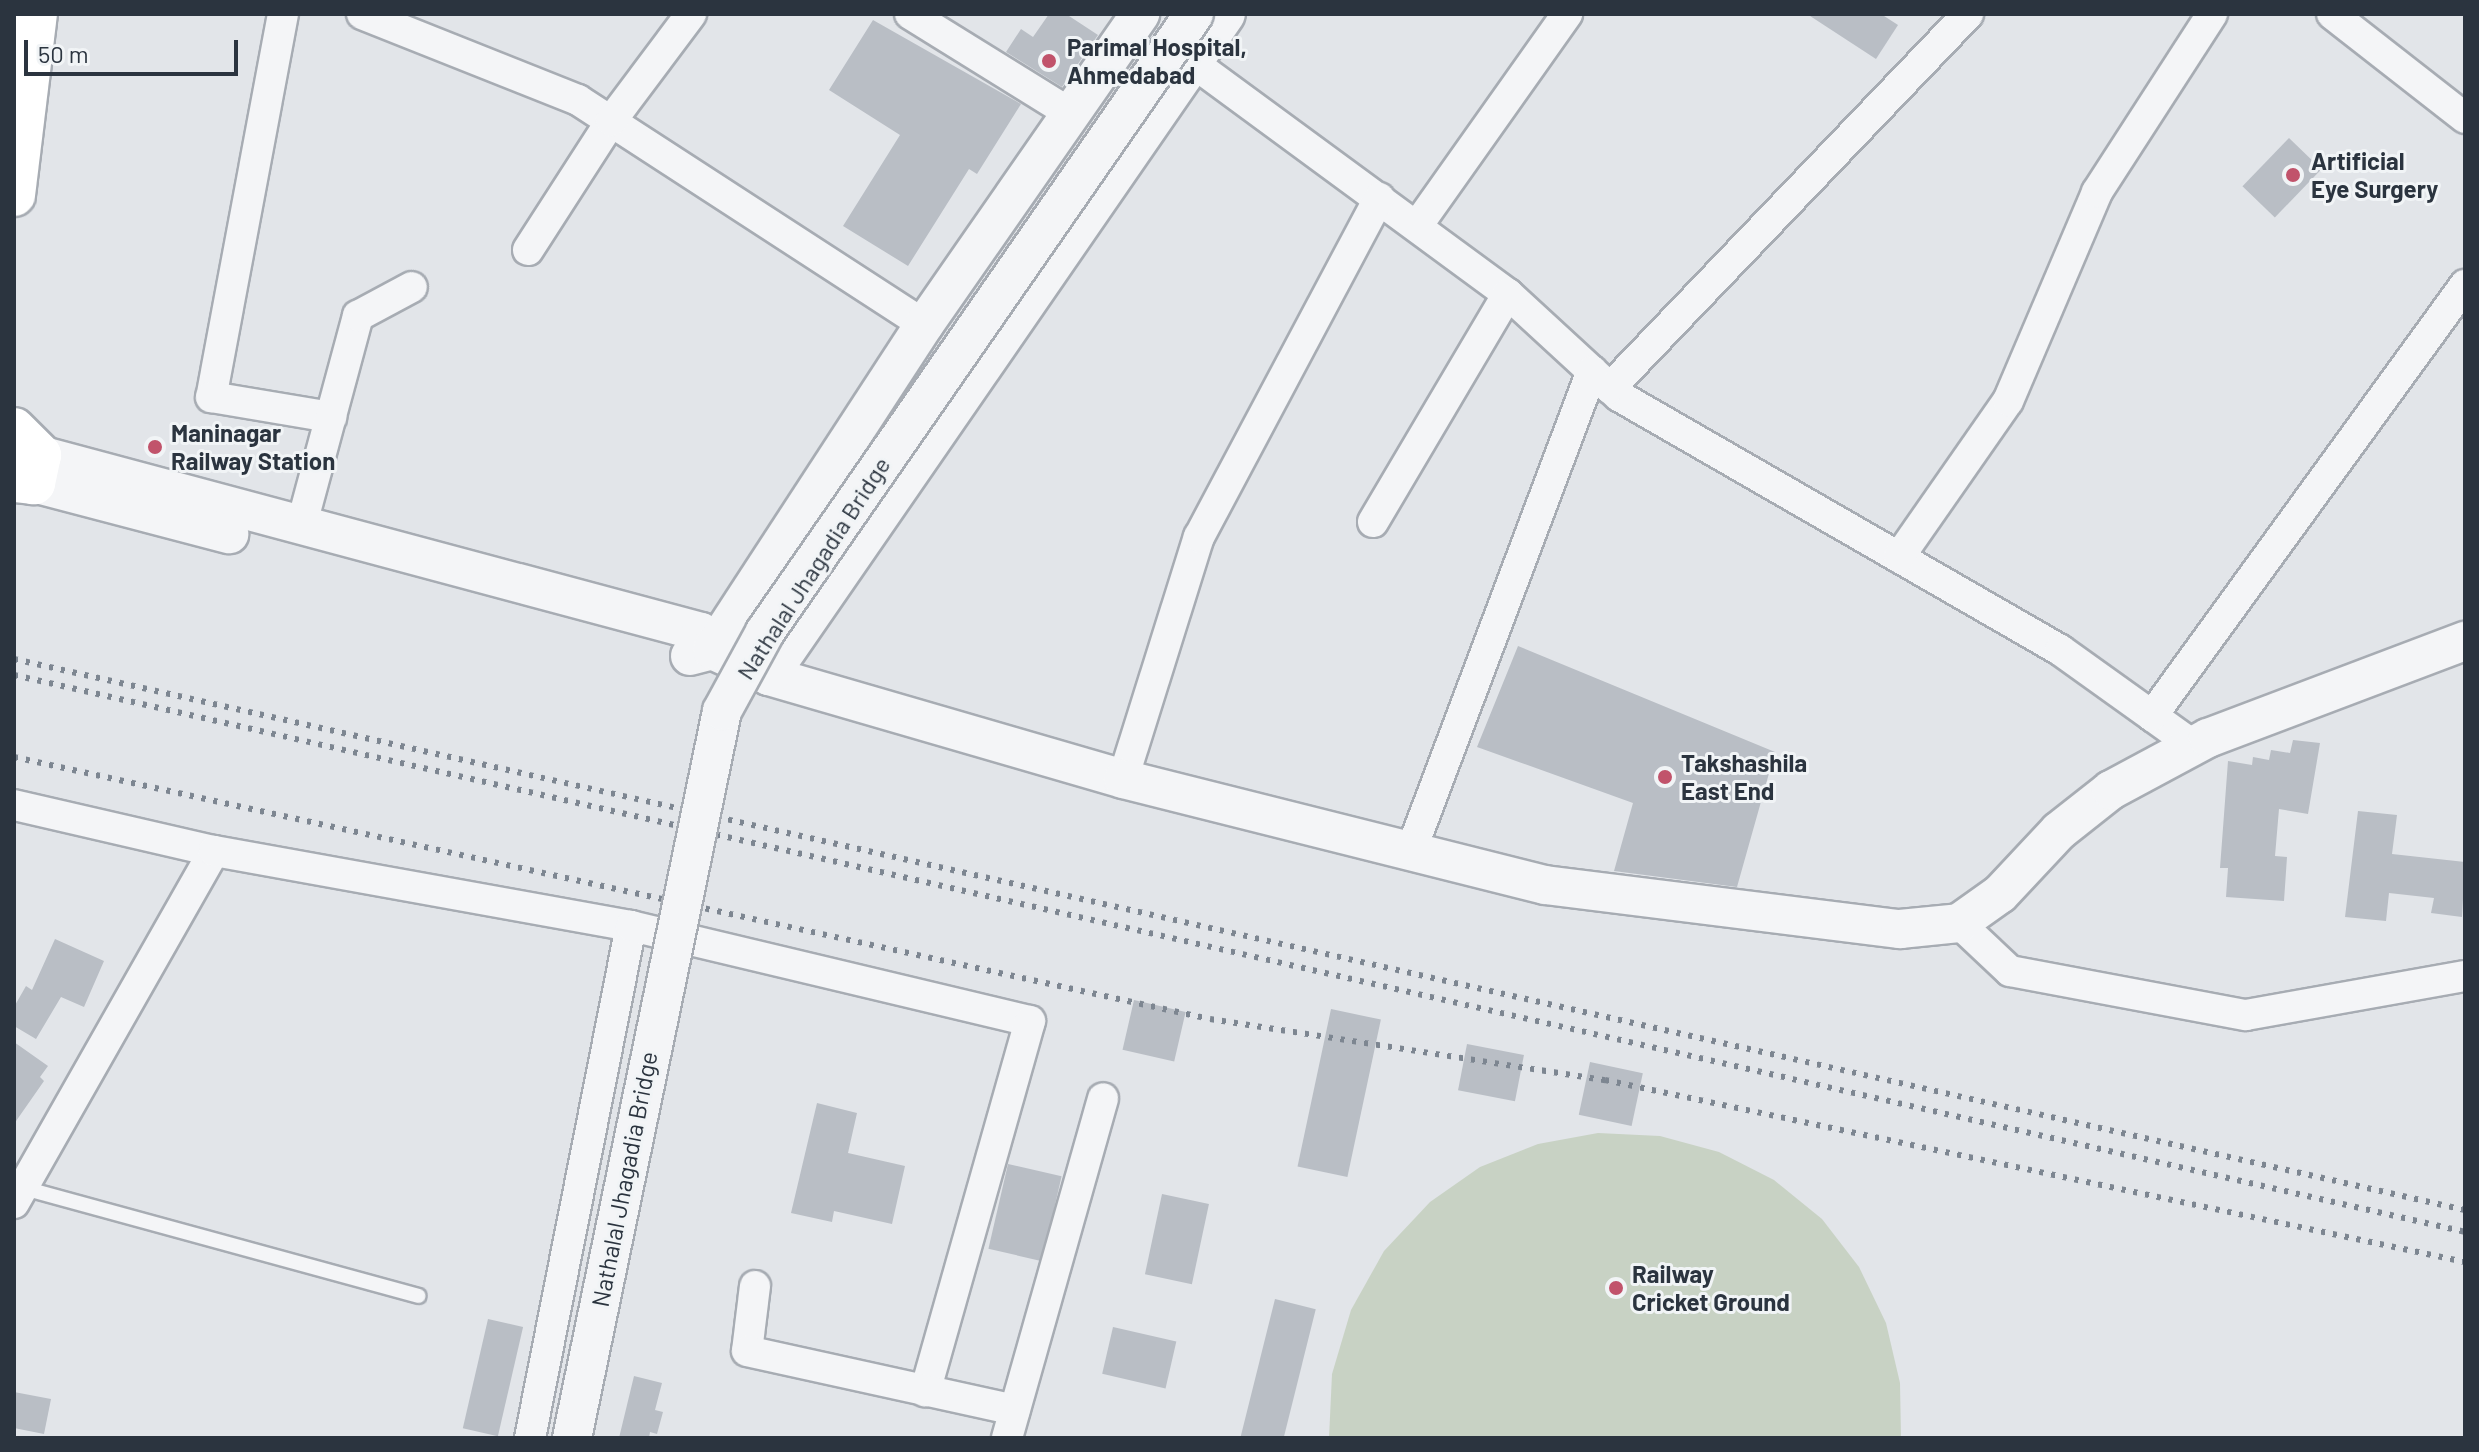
<!DOCTYPE html>
<style>
body{margin:0}
#map{position:relative;width:2479px;height:1452px;overflow:hidden;background:#e2e5e9;font-family:Barlow,sans-serif}
div>[style]{position:absolute}
[style*='--x']{left:calc(var(--x)*1px);top:calc(var(--y)*1px);width:calc(var(--w)*1px);rotate:calc(var(--a)*1deg)}
.green>*{inset:0;background:#c8d2c4}
.building>*{inset:0;background:#b9bec5;transform-origin:0 0}
.roads{filter:drop-shadow(2px 0 #a7acb3) drop-shadow(-2px 0 #a7acb3) drop-shadow(0 2px #a7acb3) drop-shadow(0 -2px #a7acb3)}
.service>*{height:14px;margin:-7px;padding:0 7px;transform-origin:7px;border-radius:7px;background:#f4f5f7}
.minor>*{height:30px;margin:-15px;padding:0 15px;transform-origin:15px;border-radius:15px;background:#f4f5f7}
.tertiary>*{height:38px;margin:-19px;padding:0 19px;transform-origin:19px;border-radius:19px;background:#f4f5f7}
.secondary>*{height:42px;margin:-21px;padding:0 21px;transform-origin:21px;border-radius:21px;background:#fff}
.rail>*{height:6px;margin-top:-3px;transform-origin:0;background:repeating-linear-gradient(90deg,#7d8691 0 4px,transparent 0 12px)}
.bridges{filter:drop-shadow(2px 0 #a7acb3) drop-shadow(-2px 0 #a7acb3) drop-shadow(0 2px #a7acb3) drop-shadow(0 -2px #a7acb3)}
.tertiary-bridge>*{height:38px;margin:-19px;padding:0 19px;transform-origin:19px;border-radius:19px;background:#f4f5f7}
.dots>*{width:22px;height:22px;translate:-50% -50%;box-sizing:border-box;border:4px solid #f1f4f6;border-radius:50%}
span{translate:-50% -50%;white-space:nowrap;text-align:center;line-height:1.15;-webkit-text-stroke:6px #f1f4f6;paint-order:stroke}
.poi-label{font-size:24px;color:#2b343f;font-weight:700}
.left{translate:0 -50%;text-align:left}
.street-label{font-size:24px;color:#2b343f}
.frame{position:absolute;inset:0;border:16px solid #2b343f;pointer-events:none}
.scale{position:absolute;left:24px;top:40px;width:214px;height:36px;box-sizing:border-box;border:4px solid #2b343f;border-top:0;padding-left:10px;font-size:24px;line-height:28px;white-space:nowrap;color:#2b343f;-webkit-text-stroke:6px #f1f4f6;paint-order:stroke}
</style>
<div id="map">
<div class="green">
<div style="clip-path:polygon(1598px 1133px,1660px 1136px,1719px 1152px,1774px 1180px,1822px 1219px,1859px 1267px,1886px 1323px,1900px 1383px,1901px 1438px,1329px 1438px,1332px 1374px,1351px 1310px,1384px 1251px,1430px 1202px,1480px 1167px,1538px 1144px)"></div>
</div>
<div class="building">
<div style="clip-path:polygon(1049px 14px,1066px 14px,1098px 35px,1062px 87px,1006px 52px,1021px 29px,1033px 37px)"></div>
<div style="clip-path:polygon(1807px 14px,1881px 14px,1898px 25px,1876px 59px)"></div>
<div style="clip-path:polygon(873px 20px,1021px 104px,977px 174px,969px 169px,908px 266px,843px 226px,900px 135px,829px 90px)"></div>
<div style="left:2289px;top:138px;width:45px;height:67px;rotate:44deg"></div>
<div style="clip-path:polygon(1518px 646px,1775px 752px,1737px 887px,1614px 871px,1633px 803px,1477px 747px)"></div>
<div style="clip-path:polygon(2293px 740px,2320px 743px,2308px 814px,2279px 809px,2275px 856px,2287px 857px,2284px 901px,2226px 897px,2228px 868px,2220px 868px,2228px 761px,2252px 765px,2253px 757px,2269px 760px,2271px 750px,2290px 753px)"></div>
<div style="clip-path:polygon(2358px 811px,2397px 815px,2392px 854px,2465px 862px,2462px 917px,2431px 913px,2434px 898px,2389px 893px,2386px 921px,2345px 917px)"></div>
<div style="clip-path:polygon(55px 939px,104px 961px,84px 1007px,61px 997px,36px 1039px,14px 1026px,14px 1007px,26px 986px,32px 990px)"></div>
<div style="left:1134px;top:1000px;width:53px;height:51px;rotate:13deg"></div>
<div style="left:1331px;top:1009px;width:51px;height:161px;rotate:12deg"></div>
<div style="clip-path:polygon(14px 1042px,48px 1066px,40px 1077px,44px 1081px,14px 1124px)"></div>
<div style="left:1467px;top:1044px;width:58px;height:47px;rotate:11deg"></div>
<div style="left:1590px;top:1062px;width:54px;height:54px;rotate:12deg"></div>
<div style="clip-path:polygon(817px 1103px,857px 1113px,848px 1153px,905px 1166px,892px 1224px,834px 1211px,832px 1222px,791px 1213px)"></div>
<div style="left:1008px;top:1164px;width:55px;height:87px;rotate:13deg"></div>
<div style="left:1162px;top:1194px;width:48px;height:82px;rotate:12deg"></div>
<div style="left:1275px;top:1299px;width:42px;height:142px;rotate:14deg"></div>
<div style="left:488px;top:1319px;width:36px;height:112px;rotate:13deg"></div>
<div style="left:1113px;top:1327px;width:65px;height:48px;rotate:13deg"></div>
<div style="clip-path:polygon(634px 1376px,662px 1383px,655px 1410px,663px 1412px,657px 1434px,650px 1432px,649px 1438px,619px 1438px)"></div>
<div style="clip-path:polygon(14px 1392px,51px 1399px,44px 1434px,14px 1428px)"></div>
</div>
<div class="roads">
<div class="service">
<div style="--x:24;--y:1188;--w:409;--a:15.3"></div>
</div>
<div class="minor">
<div style="--x:283;--y:14;--w:390;--a:100.6"></div>
<div style="--x:211;--y:397;--w:122;--a:9.5"></div>
<div style="--x:362;--y:14;--w:232;--a:21.7"></div>
<div style="--x:578;--y:100;--w:413;--a:33"></div>
<div style="--x:910;--y:14;--w:190;--a:31.8"></div>
<div style="--x:2332;--y:14;--w:169;--a:38"></div>
<div style="--x:1192;--y:62;--w:392;--a:36.3"></div>
<div style="--x:1508;--y:294;--w:151;--a:42.6"></div>
<div style="--x:1619;--y:396;--w:509;--a:29.94"></div>
<div style="--x:2060;--y:650;--w:165;--a:35.6"></div>
<div style="--x:1417;--y:226;--w:260;--a:-54.7"></div>
<div style="--x:528;--y:250;--w:153;--a:-57.2"></div>
<div style="--x:611;--y:121;--w:134;--a:-53.2"></div>
<div style="--x:1610;--y:388;--w:518;--a:-46.25"></div>
<div style="--x:1373;--y:522;--w:265;--a:-59.4"></div>
<div style="--x:301;--y:527;--w:219;--a:-74.9"></div>
<div style="--x:358;--y:316;--w:61;--a:-28.2"></div>
<div style="--x:1899;--y:557;--w:190;--a:-55.1"></div>
<div style="--x:2008;--y:401;--w:227;--a:-66.9"></div>
<div style="--x:2097;--y:192;--w:212;--a:-57.1"></div>
<div style="--x:2152;--y:716;--w:533;--a:-54.01"></div>
<div style="--x:1123;--y:779;--w:254;--a:-72.6"></div>
<div style="--x:1199;--y:537;--w:384;--a:-62"></div>
<div style="--x:14;--y:805;--w:205;--a:13"></div>
<div style="--x:214;--y:851;--w:405;--a:119.6"></div>
<div style="--x:214;--y:851;--w:424;--a:10.2"></div>
<div style="--x:631;--y:926;--w:522;--a:101.16"></div>
<div style="--x:1411;--y:851;--w:513;--a:-69.34"></div>
<div style="--x:1959;--y:923;--w:70;--a:43.3"></div>
<div style="--x:2010;--y:971;--w:240;--a:10.6"></div>
<div style="--x:2246;--y:1015;--w:222;--a:-10.1"></div>
<div style="--x:631;--y:926;--w:410;--a:13.4"></div>
<div style="--x:1030;--y:1021;--w:385;--a:105.8"></div>
<div style="--x:755;--y:1286;--w:65;--a:97"></div>
<div style="--x:747;--y:1351;--w:274;--a:12.4"></div>
<div style="--x:1007;--y:1438;--w:353;--a:-74.2"></div>
</div>
<div class="tertiary">
<div style="--x:40;--y:455;--w:684;--a:14.99"></div>
<div style="--x:701;--y:632;--w:21;--a:59"></div>
<div style="--x:712;--y:650;--w:63;--a:24.5"></div>
<div style="--x:769;--y:676;--w:369;--a:16.2"></div>
<div style="--x:1123;--y:779;--w:435;--a:14.1"></div>
<div style="--x:1545;--y:885;--w:358;--a:7.1"></div>
<div style="--x:1900;--y:929;--w:59;--a:-5.8"></div>
<div style="--x:1959;--y:923;--w:50;--a:-35.3"></div>
<div style="--x:2000;--y:894;--w:86;--a:-46.9"></div>
<div style="--x:2059;--y:831;--w:66;--a:-38.3"></div>
<div style="--x:2111;--y:790;--w:110;--a:-28.2"></div>
<div style="--x:2208;--y:738;--w:275;--a:-20.7"></div>
<div style="--x:34;--y:483;--w:202;--a:14.7"></div>
<div style="--x:690;--y:656;--w:23;--a:-15"></div>
<div style="--x:712;--y:650;--w:388;--a:-56.9"></div>
<div style="--x:924;--y:325;--w:379;--a:-55.2"></div>
<div style="--x:769;--y:676;--w:804;--a:-55.38"></div>
</div>
<div class="secondary">
<div style="--x:14;--y:195;--w:182;--a:-83.1"></div>
<div style="--x:14;--y:429;--w:37;--a:45"></div>
<div style="--x:40;--y:455;--w:29;--a:102"></div>
<div style="--x:34;--y:483;--w:20;--a:-174"></div>
</div>
</div>
<div class="rail">
<div style="--x:14;--y:659;--w:2512;--a:12.67"></div>
<div style="--x:14;--y:675;--w:2513;--a:12.8"></div>
<div style="--x:14;--y:757;--w:1224;--a:12.36"></div>
<div style="--x:1210;--y:1019;--w:400;--a:8.8"></div>
<div style="--x:1605;--y:1080;--w:879;--a:11.95"></div>
</div>
<div class="bridges">
<div class="tertiary-bridge">
<div style="--x:572;--y:1438;--w:742;--a:-78.34"></div>
<div style="--x:722;--y:711;--w:90;--a:-61.4"></div>
<div style="--x:765;--y:632;--w:752;--a:-55.23"></div>
</div>
</div>
<div class="dots">
<div style="left:1049px;top:61px;background:#c1536b"></div>
<div style="left:2293px;top:175px;background:#c1536b"></div>
<div style="left:155px;top:447px;background:#c1536b"></div>
<div style="left:1665px;top:777px;background:#c1536b"></div>
<div style="left:1616px;top:1288px;background:#c1536b"></div>
</div>
<div class="poi-label">
<span class="left" style="left:1067px;top:61px">Parimal Hospital,<br>Ahmedabad</span>
<span class="left" style="left:2311px;top:175px">Artificial<br>Eye Surgery</span>
<span class="left" style="left:171px;top:447px">Maninagar<br>Railway Station</span>
<span class="left" style="left:1681px;top:777px">Takshashila<br>East End</span>
<span class="left" style="left:1632px;top:1288px">Railway<br>Cricket Ground</span>
</div>
<div class="street-label">
<span style="left:813px;top:568px;rotate:-57deg">Nathalal Jhagadia Bridge</span>
<span style="left:624px;top:1179px;rotate:-79deg">Nathalal Jhagadia Bridge</span>
</div>
<div class="frame"></div>
<div class="scale">50 m</div>
</div>
